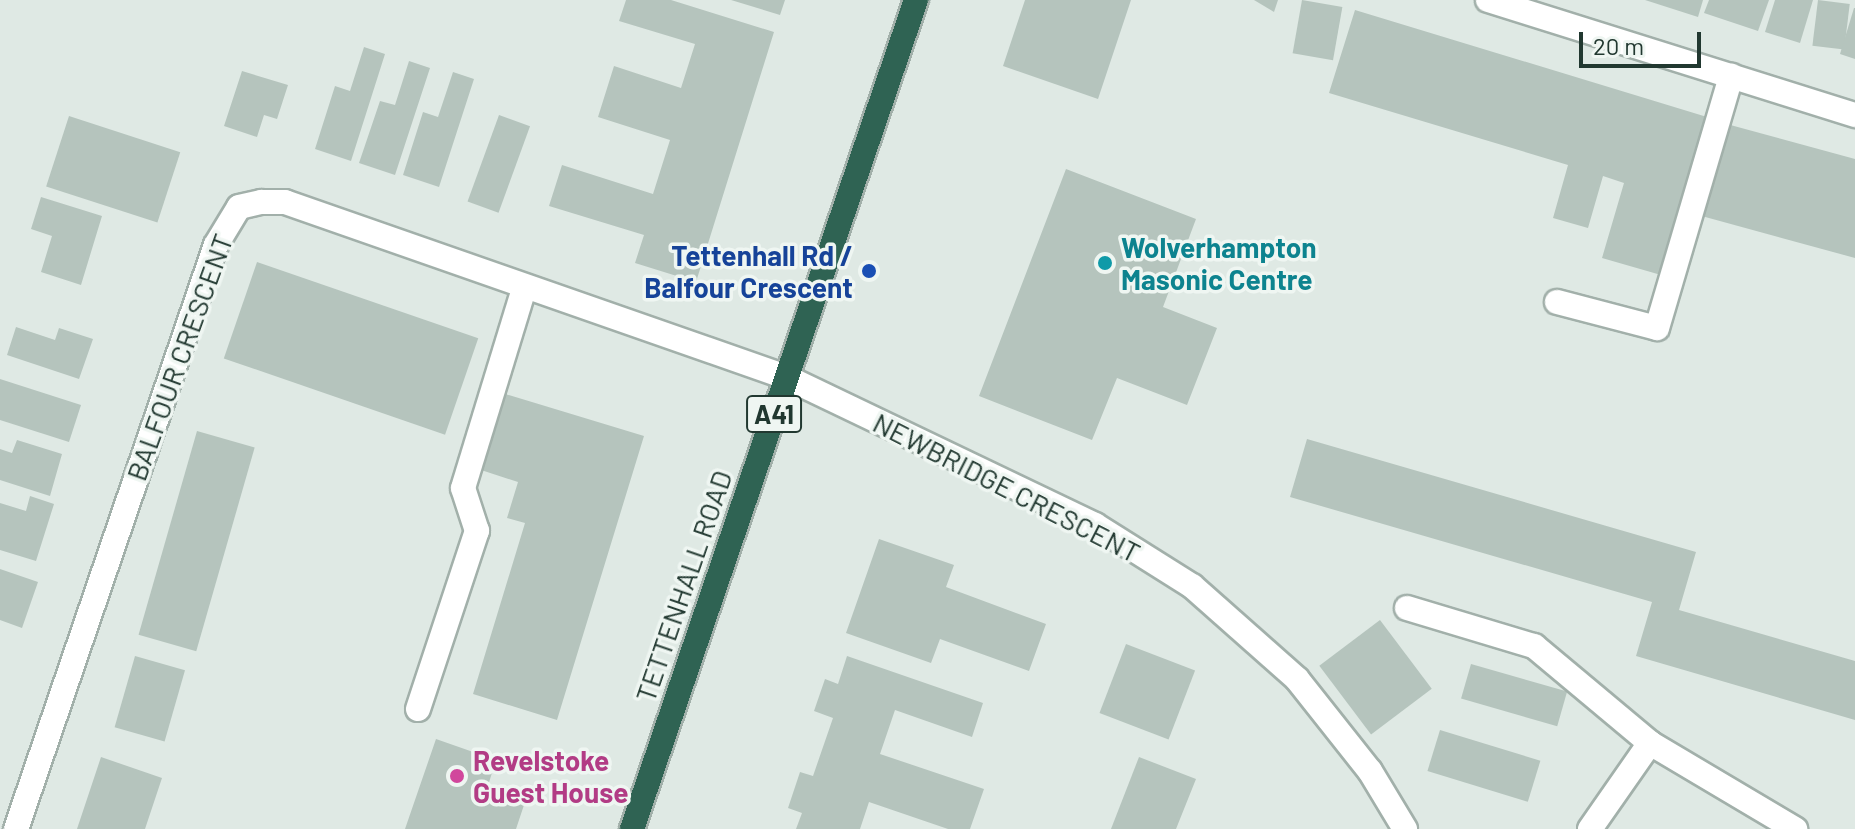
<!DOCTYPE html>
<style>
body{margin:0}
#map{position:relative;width:1855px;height:829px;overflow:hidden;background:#dfe9e4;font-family:Barlow,sans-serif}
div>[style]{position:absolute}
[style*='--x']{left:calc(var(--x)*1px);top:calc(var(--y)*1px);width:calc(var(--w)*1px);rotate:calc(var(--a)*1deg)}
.building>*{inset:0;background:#b5c4bd;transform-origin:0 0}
.roads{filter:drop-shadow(2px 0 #a2b0aa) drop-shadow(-2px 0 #a2b0aa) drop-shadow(0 2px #a2b0aa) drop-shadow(0 -2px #a2b0aa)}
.minor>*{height:24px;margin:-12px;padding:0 12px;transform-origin:12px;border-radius:12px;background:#fff}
.highway>*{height:24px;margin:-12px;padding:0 12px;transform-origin:12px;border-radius:12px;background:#2f6353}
.dots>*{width:22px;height:22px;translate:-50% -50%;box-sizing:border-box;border:4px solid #eff6f2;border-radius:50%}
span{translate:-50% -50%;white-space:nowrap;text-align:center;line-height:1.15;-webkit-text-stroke:7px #eff6f2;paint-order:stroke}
.shield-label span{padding:2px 6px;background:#eff6f2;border:2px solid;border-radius:6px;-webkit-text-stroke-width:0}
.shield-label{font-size:26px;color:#213830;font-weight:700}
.culture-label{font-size:28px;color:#0d838f;font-weight:700}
.left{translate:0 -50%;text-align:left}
.transit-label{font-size:28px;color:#164399;font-weight:700}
.right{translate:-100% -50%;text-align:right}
.street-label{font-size:28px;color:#213830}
.hotel-label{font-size:28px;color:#b23c85;font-weight:700}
.scale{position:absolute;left:1579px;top:32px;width:122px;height:36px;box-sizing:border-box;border:4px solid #213830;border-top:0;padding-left:10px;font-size:24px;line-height:28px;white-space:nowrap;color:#213830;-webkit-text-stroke:6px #eff6f2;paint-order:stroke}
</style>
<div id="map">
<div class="building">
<div style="clip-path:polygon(626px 0,671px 0,774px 32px,696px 282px,635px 263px,644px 235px,549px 206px,562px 165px,653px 194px,670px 140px,598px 117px,614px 66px,681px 88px,695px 44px,619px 21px)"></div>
<div style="clip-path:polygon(731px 0,785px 0,780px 15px)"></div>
<div style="clip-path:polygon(1025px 0,1131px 0,1098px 99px,1003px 66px)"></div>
<div style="clip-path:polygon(1254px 0,1278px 0,1274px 12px)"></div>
<div style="left:1302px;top:0;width:41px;height:54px;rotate:10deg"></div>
<div style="clip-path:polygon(1645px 0,1703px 0,1698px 17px)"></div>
<div style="clip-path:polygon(1709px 0,1769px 0,1758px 31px,1704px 13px)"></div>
<div style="clip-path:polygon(1775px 0,1813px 0,1800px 43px,1765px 32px)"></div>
<div style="left:1818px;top:0;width:32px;height:46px;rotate:7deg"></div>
<div style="clip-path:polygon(1854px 8px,1855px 8px,1855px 59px,1840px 54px)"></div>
<div style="clip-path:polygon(1355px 10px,1707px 117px,1661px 275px,1602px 258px,1624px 183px,1603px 176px,1588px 228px,1553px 218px,1568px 165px,1329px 93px)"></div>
<div style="clip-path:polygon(364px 47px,385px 54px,351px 161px,315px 149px,335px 86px,350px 91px)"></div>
<div style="clip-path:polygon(409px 61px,430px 68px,395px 175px,359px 163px,380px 101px,395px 105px)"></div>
<div style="clip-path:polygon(242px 71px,288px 85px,277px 119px,264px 115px,257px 137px,224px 126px)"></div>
<div style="clip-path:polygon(453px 72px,474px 79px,439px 187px,403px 175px,423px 112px,438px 117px)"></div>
<div style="left:499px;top:115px;width:33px;height:92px;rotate:20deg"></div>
<div style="left:69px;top:116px;width:117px;height:74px;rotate:18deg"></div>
<div style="clip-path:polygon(1723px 123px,1855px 159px,1855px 258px,1698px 215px)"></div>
<div style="clip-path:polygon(1066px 169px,1196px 219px,1163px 307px,1217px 328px,1187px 405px,1117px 378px,1092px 440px,979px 396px)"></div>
<div style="clip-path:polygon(41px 197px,102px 216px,81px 285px,41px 272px,52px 236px,31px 229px)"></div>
<div style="left:257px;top:262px;width:234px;height:102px;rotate:19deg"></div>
<div style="clip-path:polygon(16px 327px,55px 340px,59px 328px,93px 339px,79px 379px,7px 355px)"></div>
<div style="clip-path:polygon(0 379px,81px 405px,69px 442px,0 420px)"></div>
<div style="clip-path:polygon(502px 393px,644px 436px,557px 720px,473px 694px,525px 523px,507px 518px,518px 482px,478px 469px)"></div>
<div style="left:197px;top:431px;width:60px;height:212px;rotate:16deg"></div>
<div style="clip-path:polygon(1307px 439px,1696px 552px,1679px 610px,1855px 661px,1855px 720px,1636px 656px,1652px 602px,1290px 497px)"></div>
<div style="clip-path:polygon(17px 440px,62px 454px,50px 496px,0 480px,0 449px,12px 453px)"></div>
<div style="clip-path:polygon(30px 496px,54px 504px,36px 561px,0 550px,0 503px,26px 511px)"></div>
<div style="clip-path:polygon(879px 539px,954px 565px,946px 587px,1046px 624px,1029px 671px,940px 639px,931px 663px,846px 633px)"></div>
<div style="clip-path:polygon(0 569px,38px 582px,22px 628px,0 620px)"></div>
<div style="left:1380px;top:620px;width:86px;height:76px;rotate:53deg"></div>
<div style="left:1126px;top:644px;width:74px;height:74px;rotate:21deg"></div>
<div style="left:135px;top:656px;width:52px;height:74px;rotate:16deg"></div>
<div style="clip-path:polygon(847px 656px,983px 703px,972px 737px,895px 710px,880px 754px,984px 789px,970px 829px,948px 829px,869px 802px,860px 829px,796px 829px,802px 813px,788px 808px,800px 772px,813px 776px,833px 718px,814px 711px,825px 679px,838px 684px)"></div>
<div style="left:1471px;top:664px;width:100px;height:36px;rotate:16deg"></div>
<div style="left:1440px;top:730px;width:105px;height:43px;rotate:17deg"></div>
<div style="clip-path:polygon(436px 739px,496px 760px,486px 792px,524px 805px,516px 829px,405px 829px)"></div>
<div style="clip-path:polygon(101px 757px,162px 778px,145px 829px,77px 829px)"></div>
<div style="clip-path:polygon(1139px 757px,1196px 779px,1176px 829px,1111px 829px)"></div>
</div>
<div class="roads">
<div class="minor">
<div style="--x:1488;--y:0;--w:385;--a:17.4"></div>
<div style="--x:1557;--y:302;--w:103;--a:14.6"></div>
<div style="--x:1657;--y:328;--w:263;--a:-73.6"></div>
<div style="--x:1407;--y:608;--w:133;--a:16.7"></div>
<div style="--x:1534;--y:646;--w:151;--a:39.9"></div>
<div style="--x:1650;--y:743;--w:169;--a:30.7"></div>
<div style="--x:418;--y:709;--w:188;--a:-71.7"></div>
<div style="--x:477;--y:531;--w:45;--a:-108"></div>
<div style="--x:463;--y:488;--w:209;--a:-73"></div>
<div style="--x:16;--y:829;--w:617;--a:-71.1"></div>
<div style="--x:216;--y:245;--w:44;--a:-58.8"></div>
<div style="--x:239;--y:207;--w:23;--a:-13"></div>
<div style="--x:261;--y:202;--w:24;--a:0"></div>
<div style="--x:285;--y:202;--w:531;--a:19.25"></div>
<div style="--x:786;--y:377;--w:343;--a:25.6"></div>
<div style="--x:1095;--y:525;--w:115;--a:32.2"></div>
<div style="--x:1192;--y:586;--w:140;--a:41.5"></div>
<div style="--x:1297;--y:679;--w:117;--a:51.6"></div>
<div style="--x:1370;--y:771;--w:68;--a:58.9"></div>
<div style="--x:1590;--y:829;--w:105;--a:-55.1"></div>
</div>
<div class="highway">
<div style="--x:632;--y:829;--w:876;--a:-71.09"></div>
</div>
</div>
<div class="dots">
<div style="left:1105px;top:263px;background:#0f9aa8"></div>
<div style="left:869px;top:271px;background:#1a4fb4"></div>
<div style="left:457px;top:776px;background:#d1479c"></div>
</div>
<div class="shield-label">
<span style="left:774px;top:414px">A41</span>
</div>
<div class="culture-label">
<span class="left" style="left:1121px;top:263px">Wolverhampton<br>Masonic Centre</span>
</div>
<div class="transit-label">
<span class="right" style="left:853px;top:271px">Tettenhall Rd /<br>Balfour Crescent</span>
</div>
<div class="street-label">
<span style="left:179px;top:357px;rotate:-70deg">BALFOUR CRESCENT</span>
<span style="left:1007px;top:487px;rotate:27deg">NEWBRIDGE CRESCENT</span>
<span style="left:683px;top:586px;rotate:-71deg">TETTENHALL ROAD</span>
</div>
<div class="hotel-label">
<span class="left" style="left:473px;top:776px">Revelstoke<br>Guest House</span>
</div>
<div class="scale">20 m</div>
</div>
